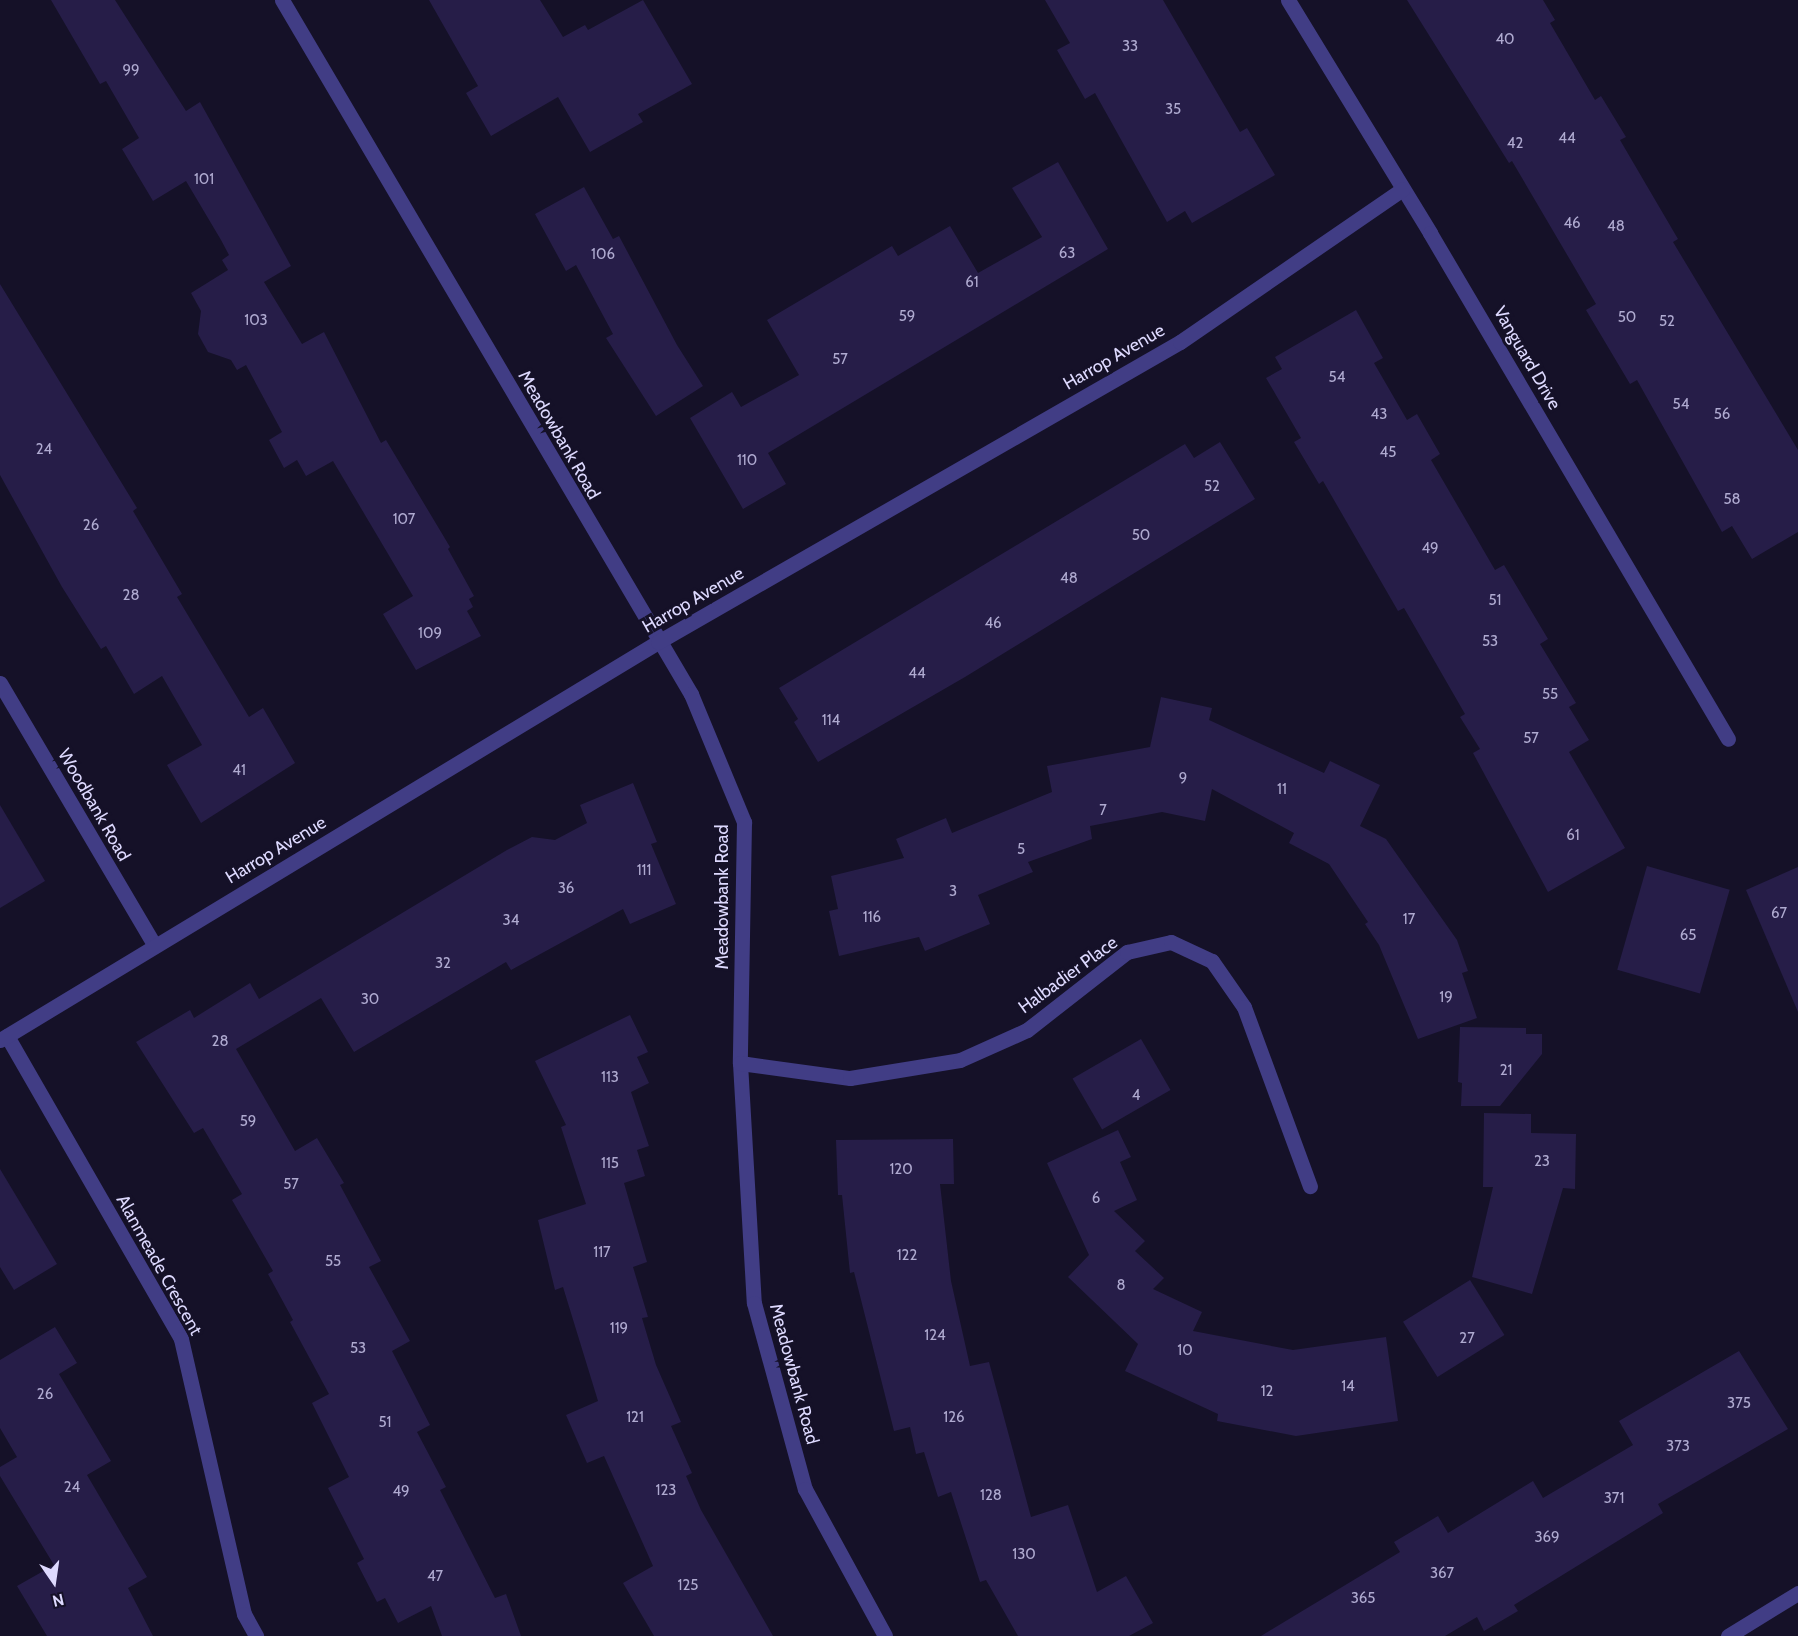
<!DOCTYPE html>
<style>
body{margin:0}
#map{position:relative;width:1798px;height:1636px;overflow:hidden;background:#151128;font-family:Cabin,sans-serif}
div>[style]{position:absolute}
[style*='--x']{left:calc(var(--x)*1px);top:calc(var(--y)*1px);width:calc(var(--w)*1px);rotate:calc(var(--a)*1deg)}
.building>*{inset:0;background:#261d48;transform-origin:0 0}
.minor>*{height:15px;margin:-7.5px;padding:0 7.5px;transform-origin:7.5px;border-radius:7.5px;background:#413d85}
.tertiary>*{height:15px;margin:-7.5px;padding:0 7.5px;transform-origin:7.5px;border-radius:7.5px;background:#413d85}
span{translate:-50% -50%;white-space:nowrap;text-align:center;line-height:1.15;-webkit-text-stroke:6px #151128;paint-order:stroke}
.number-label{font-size:15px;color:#afaad0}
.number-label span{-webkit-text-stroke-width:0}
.street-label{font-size:18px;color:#ddd9fe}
.north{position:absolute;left:24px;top:1552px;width:60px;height:60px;-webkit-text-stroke:4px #151128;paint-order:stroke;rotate:167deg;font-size:16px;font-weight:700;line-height:24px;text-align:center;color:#ddd9fe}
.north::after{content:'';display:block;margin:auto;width:21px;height:27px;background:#ddd9fe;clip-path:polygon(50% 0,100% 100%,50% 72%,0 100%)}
</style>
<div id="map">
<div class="building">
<div style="clip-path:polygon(51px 0,115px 0,186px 111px,200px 102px,291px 266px,264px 282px,302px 344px,324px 332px,381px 443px,386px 440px,450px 547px,448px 549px,474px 596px,469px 599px,473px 607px,467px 611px,481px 636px,416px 670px,383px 614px,413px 596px,333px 461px,306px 476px,297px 460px,284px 468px,269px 440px,282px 432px,246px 365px,237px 370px,231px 360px,208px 352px,198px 334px,201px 311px,191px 293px,228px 270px,222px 260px,229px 255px,221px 240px,186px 181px,153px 201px,122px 149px,139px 138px,106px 81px,100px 84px)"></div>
<div style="clip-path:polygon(429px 0,540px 0,563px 37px,585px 25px,588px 30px,643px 0,692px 84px,638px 114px,643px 122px,590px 152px,558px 97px,491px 136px,466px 93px,478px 86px)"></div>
<div style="clip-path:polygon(1045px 0,1163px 0,1240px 132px,1247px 128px,1275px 175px,1192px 223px,1185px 211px,1167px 222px,1095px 93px,1085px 99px,1057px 50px,1070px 43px)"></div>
<div style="clip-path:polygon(1407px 0,1543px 0,1555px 20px,1550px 23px,1595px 100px,1601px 96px,1626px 137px,1620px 140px,1678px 239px,1673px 242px,1798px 450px,1798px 532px,1752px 559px,1732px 526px,1722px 532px,1637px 380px,1630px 384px,1586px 310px,1596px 304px,1512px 161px,1509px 163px)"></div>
<div style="clip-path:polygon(1058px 162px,1108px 249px,768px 453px,786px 484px,743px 509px,690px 418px,732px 392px,741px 407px,799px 375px,767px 320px,892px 246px,898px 256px,950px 226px,978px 273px,1042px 237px,1012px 188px)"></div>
<div style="clip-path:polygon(584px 187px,613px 239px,619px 236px,677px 345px,703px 386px,656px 416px,606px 338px,613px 334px,576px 265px,566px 271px,535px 214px)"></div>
<div style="clip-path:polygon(0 284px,137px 508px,133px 511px,182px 594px,177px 597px,249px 717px,263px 708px,295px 763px,201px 823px,167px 765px,202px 745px,162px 676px,134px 694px,106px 646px,101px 649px,62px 587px,0 475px)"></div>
<div style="clip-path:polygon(1356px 310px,1383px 358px,1374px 363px,1407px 420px,1417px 414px,1440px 454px,1431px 460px,1495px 570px,1504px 565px,1548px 639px,1540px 644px,1576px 703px,1569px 707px,1589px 740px,1569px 752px,1625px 848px,1548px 892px,1473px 753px,1480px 749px,1460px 717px,1465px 714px,1404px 608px,1398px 611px,1323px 481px,1319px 484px,1294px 442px,1301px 438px,1266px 378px,1282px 369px,1275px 357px)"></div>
<div style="clip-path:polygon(1220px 442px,1255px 499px,965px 677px,818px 762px,794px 722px,798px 719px,779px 688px,1185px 444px,1194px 458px)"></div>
<div style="clip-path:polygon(1161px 697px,1212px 708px,1209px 720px,1324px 773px,1330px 761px,1380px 785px,1360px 826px,1386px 839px,1457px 940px,1468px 971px,1462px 973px,1477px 1018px,1418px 1039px,1379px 945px,1365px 924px,1368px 922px,1329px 864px,1289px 843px,1294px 833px,1212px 789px,1205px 821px,1162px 812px,1090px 826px,1092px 839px,1028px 862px,1033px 872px,978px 895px,990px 924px,925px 951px,919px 937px,839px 956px,829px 911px,838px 909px,831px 876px,904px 858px,896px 839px,946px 818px,952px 833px,1052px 792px,1047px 766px,1150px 747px)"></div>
<div style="clip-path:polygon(633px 783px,657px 842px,651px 844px,676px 904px,630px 924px,623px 909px,511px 970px,506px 962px,354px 1052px,321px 998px,236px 1049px,295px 1151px,317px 1138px,344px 1183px,340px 1185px,381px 1261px,369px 1267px,410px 1341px,392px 1351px,430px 1425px,417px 1432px,446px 1487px,440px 1490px,495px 1598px,506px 1594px,521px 1636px,442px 1636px,431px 1606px,398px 1623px,385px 1598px,377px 1602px,357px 1563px,364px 1559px,328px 1488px,349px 1477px,312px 1403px,329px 1394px,290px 1322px,293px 1320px,268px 1274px,273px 1271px,232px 1200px,242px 1194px,203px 1128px,194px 1133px,136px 1042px,190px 1010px,194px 1018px,250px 983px,259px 999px,507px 850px,532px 837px,555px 840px,587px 823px,580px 805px)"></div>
<div style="clip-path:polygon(0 805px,45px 881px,0 908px)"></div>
<div style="left:1647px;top:866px;width:86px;height:108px;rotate:16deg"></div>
<div style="clip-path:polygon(1798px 867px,1798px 1012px,1746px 890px)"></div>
<div style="clip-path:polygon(630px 1015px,648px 1052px,637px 1057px,649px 1083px,631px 1092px,649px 1146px,637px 1150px,645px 1176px,624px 1183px,647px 1262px,633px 1267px,648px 1317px,642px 1318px,656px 1365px,681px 1422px,671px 1426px,692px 1473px,686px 1476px,701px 1510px,773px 1636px,654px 1636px,623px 1583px,653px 1566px,604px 1456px,587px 1463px,566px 1415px,598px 1401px,563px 1287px,555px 1290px,538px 1220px,586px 1204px,561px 1127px,566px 1125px,535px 1061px)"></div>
<div style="clip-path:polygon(1460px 1027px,1526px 1028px,1526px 1034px,1542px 1034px,1542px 1054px,1500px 1106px,1461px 1106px,1462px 1083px,1458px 1082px)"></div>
<div style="left:1141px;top:1039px;width:59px;height:79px;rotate:60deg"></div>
<div style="clip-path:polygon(1484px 1113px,1531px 1114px,1531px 1133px,1576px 1134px,1575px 1189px,1563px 1188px,1532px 1294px,1472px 1277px,1493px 1187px,1483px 1187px)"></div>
<div style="clip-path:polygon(1118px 1130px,1131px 1157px,1120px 1162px,1137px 1200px,1114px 1211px,1145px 1241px,1135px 1251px,1164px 1278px,1153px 1289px,1202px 1312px,1193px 1331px,1293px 1350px,1386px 1337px,1398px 1421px,1296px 1436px,1217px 1421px,1218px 1414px,1125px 1371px,1138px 1344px,1068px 1277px,1089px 1255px,1047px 1163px)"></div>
<div style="clip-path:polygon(953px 1139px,954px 1184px,940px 1184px,951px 1281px,970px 1366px,989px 1362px,1031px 1517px,1068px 1505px,1097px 1592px,1126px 1576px,1153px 1623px,1129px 1636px,1018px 1636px,986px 1580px,980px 1582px,951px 1492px,938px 1497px,924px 1452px,916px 1454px,910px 1427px,894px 1431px,854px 1272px,850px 1273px,842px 1195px,838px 1195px,836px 1140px)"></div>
<div style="clip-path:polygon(0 1169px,57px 1264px,14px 1290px,0 1267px)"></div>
<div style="left:1470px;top:1280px;width:65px;height:79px;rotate:58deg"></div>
<div style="clip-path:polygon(55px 1327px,77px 1363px,59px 1374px,111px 1461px,87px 1475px,147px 1577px,128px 1588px,153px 1636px,47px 1636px,17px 1586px,54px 1565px,0 1476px,0 1467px,17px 1457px,0 1428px,0 1360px)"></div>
<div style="clip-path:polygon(1739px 1351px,1788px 1429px,1658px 1504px,1663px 1513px,1514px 1605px,1518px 1611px,1484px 1631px,1477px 1617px,1445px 1636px,1261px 1636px,1400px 1552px,1394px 1542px,1438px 1516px,1448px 1533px,1533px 1481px,1543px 1498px,1633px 1445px,1619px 1421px)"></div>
</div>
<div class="minor">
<div style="--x:282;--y:0;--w:806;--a:59.49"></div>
<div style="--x:691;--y:694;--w:139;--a:67.5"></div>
<div style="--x:744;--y:822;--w:241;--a:91"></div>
<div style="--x:740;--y:1063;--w:240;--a:86.7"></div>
<div style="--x:754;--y:1303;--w:193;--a:74.7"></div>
<div style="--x:805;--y:1489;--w:167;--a:61.4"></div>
<div style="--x:1288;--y:0;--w:273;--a:58.6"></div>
<div style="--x:1430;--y:233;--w:587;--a:59.5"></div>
<div style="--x:0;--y:683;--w:305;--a:59.5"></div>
<div style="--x:7;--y:1036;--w:349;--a:60.1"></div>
<div style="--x:181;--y:1339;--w:282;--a:77.1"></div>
<div style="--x:244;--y:1614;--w:25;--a:61"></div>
<div style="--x:0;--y:1040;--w:769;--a:-31.17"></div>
<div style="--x:658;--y:642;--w:602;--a:-29.89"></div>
<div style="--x:1180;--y:342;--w:270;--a:-34.5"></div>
<div style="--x:740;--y:1063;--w:111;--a:7.8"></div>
<div style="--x:850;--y:1078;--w:111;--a:-9.3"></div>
<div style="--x:960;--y:1060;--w:73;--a:-24.1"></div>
<div style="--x:1027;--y:1030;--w:127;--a:-38"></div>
<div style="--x:1127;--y:952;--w:45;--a:-12.8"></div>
<div style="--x:1171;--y:942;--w:45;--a:24.9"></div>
<div style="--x:1212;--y:961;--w:56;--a:55.2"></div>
<div style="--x:1244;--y:1007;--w:191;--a:69.8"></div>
</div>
<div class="tertiary">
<div style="--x:1728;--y:1636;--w:82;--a:-31.6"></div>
</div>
<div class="number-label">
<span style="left:1505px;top:40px">40</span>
<span style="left:1130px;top:47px">33</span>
<span style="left:131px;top:71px">99</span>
<span style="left:1173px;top:110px">35</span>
<span style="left:1567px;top:139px">44</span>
<span style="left:1515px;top:144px">42</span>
<span style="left:204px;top:180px">101</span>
<span style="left:1572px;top:224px">46</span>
<span style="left:1616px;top:227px">48</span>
<span style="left:1067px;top:254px">63</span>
<span style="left:603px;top:255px">106</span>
<span style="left:972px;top:283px">61</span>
<span style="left:907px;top:317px">59</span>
<span style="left:1627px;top:318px">50</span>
<span style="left:256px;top:321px">103</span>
<span style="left:1667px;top:322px">52</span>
<span style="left:840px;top:360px">57</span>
<span style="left:1337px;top:378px">54</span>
<span style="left:1681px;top:405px">54</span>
<span style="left:1379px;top:415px">43</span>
<span style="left:1722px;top:415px">56</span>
<span style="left:44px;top:450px">24</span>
<span style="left:1388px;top:453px">45</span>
<span style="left:747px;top:461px">110</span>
<span style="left:1212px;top:487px">52</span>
<span style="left:1732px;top:500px">58</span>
<span style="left:404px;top:520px">107</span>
<span style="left:91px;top:526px">26</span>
<span style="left:1141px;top:536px">50</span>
<span style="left:1430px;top:549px">49</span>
<span style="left:1069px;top:579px">48</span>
<span style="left:131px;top:596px">28</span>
<span style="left:1495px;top:601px">51</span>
<span style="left:993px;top:624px">46</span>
<span style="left:430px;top:634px">109</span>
<span style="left:1490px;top:642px">53</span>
<span style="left:917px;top:674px">44</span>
<span style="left:1550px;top:695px">55</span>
<span style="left:831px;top:721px">114</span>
<span style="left:1531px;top:739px">57</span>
<span style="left:239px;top:771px">41</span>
<span style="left:1183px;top:779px">9</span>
<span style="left:1282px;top:790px">11</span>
<span style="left:1103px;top:811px">7</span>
<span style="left:1573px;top:836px">61</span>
<span style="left:1021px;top:850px">5</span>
<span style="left:644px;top:871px">111</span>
<span style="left:566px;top:889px">36</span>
<span style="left:953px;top:892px">3</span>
<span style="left:1779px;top:914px">67</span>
<span style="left:872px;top:918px">116</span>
<span style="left:1409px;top:920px">17</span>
<span style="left:511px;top:921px">34</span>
<span style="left:1688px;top:936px">65</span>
<span style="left:443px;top:964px">32</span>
<span style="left:1446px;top:998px">19</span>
<span style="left:370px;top:1000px">30</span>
<span style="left:220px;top:1042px">28</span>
<span style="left:1506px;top:1071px">21</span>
<span style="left:610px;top:1078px">113</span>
<span style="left:1136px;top:1096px">4</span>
<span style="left:248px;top:1122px">59</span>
<span style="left:1542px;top:1162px">23</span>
<span style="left:610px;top:1164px">115</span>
<span style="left:901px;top:1170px">120</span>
<span style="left:291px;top:1185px">57</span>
<span style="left:1096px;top:1199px">6</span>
<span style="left:602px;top:1253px">117</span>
<span style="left:907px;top:1256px">122</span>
<span style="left:333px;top:1262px">55</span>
<span style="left:1121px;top:1286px">8</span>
<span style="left:619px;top:1329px">119</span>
<span style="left:935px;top:1336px">124</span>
<span style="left:1467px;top:1339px">27</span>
<span style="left:358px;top:1349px">53</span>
<span style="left:1185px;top:1351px">10</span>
<span style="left:1348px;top:1387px">14</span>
<span style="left:1267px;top:1392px">12</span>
<span style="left:45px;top:1395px">26</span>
<span style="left:1739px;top:1404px">375</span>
<span style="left:635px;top:1418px">121</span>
<span style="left:954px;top:1418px">126</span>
<span style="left:385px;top:1423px">51</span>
<span style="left:1678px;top:1447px">373</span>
<span style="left:72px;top:1488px">24</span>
<span style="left:666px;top:1491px">123</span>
<span style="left:401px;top:1492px">49</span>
<span style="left:991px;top:1496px">128</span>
<span style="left:1614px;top:1499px">371</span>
<span style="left:1547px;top:1538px">369</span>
<span style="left:1024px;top:1555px">130</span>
<span style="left:1442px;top:1574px">367</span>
<span style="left:435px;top:1577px">47</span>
<span style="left:688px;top:1586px">125</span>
<span style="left:1363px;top:1599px">365</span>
</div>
<div class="street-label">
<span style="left:1114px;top:357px;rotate:-30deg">Harrop Avenue</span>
<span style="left:1527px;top:358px;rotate:60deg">Vanguard Drive</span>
<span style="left:559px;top:435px;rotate:60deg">Meadowbank Road</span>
<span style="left:693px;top:600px;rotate:-30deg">Harrop Avenue</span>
<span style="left:94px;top:805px;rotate:60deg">Woodbank Road</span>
<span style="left:276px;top:850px;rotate:-31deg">Harrop Avenue</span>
<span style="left:722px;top:897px;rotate:-90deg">Meadowbank Road</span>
<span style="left:1068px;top:975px;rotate:-36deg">Halbadier Place</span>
<span style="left:159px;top:1265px;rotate:61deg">Alanmeade Crescent</span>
<span style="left:794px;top:1374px;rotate:75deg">Meadowbank Road</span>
</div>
<div class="north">N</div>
</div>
